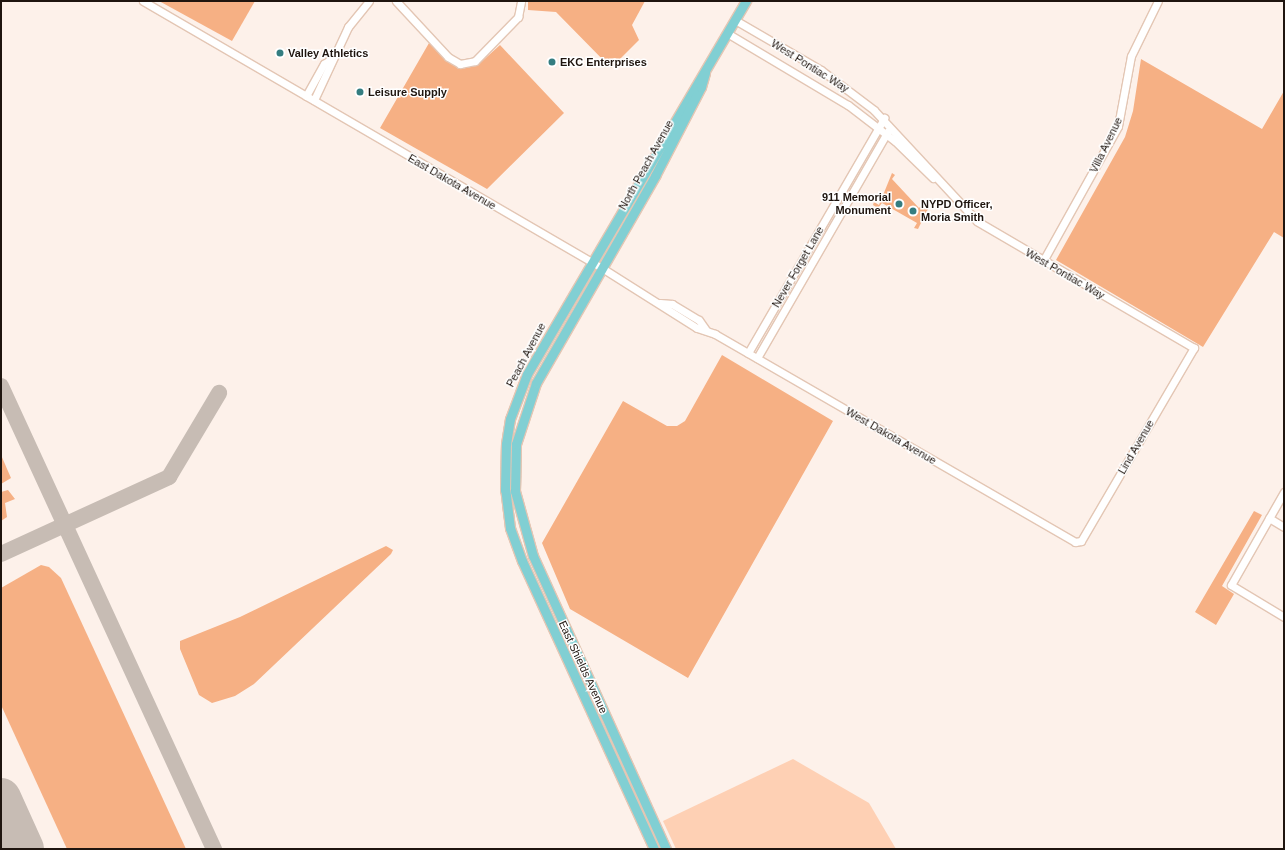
<!DOCTYPE html>
<style>
body{margin:0}
#map{position:relative;width:1285px;height:850px;overflow:hidden;background:#fdf1ea;font-family:Arial,sans-serif}
div>[style]{position:absolute}
[style*='--x']{left:calc(var(--x)*1px);top:calc(var(--y)*1px);width:calc(var(--w)*1px);rotate:calc(var(--a)*1deg)}
.green>*{inset:0;background:#f6b084}
.water>*{inset:0;background:#fed0b4}
.taxiway>*{height:16px;margin:-8px;padding:0 8px;transform-origin:8px;border-radius:8px;background:#c7bcb4}
.runway>*{height:40px;margin:-20px;padding:0 20px;transform-origin:20px;border-radius:20px;background:#c7bcb4}
.roads{filter:drop-shadow(1px 0 #e3c6b4) drop-shadow(-1px 0 #e3c6b4) drop-shadow(0 1px #e3c6b4) drop-shadow(0 -1px #e3c6b4)}
.minor>*{height:7px;margin:-3.5px;padding:0 3.5px;transform-origin:3.5px;border-radius:3.5px;background:#fff}
.major>*{height:9px;margin:-4.5px;padding:0 4.5px;transform-origin:4.5px;border-radius:4.5px;background:#81cfd3}
.dots>*{width:11px;height:11px;translate:-50% -50%;box-sizing:border-box;border:2px solid #fff;border-radius:50%}
span{translate:-50% -50%;white-space:nowrap;text-align:center;line-height:1.15;-webkit-text-stroke:3px #fff;paint-order:stroke}
.poi-label{font-size:11px;color:#1f150f;font-weight:700}
.left{translate:0 -50%;text-align:left}
.right{translate:-100% -50%;text-align:right}
.street-label{font-size:11px;color:#1f150f}
.frame{position:absolute;inset:0;border:2px solid #1f150f;pointer-events:none}
</style>
<div id="map">
<div class="green">
<div style="clip-path:polygon(159px 1px,255px 1px,232px 41px)"></div>
<div style="clip-path:polygon(528px 1px,645px 1px,632px 25px,639px 40px,611px 68px,556px 12px,528px 10px)"></div>
<div style="clip-path:polygon(429px 43px,446px 60px,462px 69px,479px 64px,500px 45px,564px 113px,487px 189px,380px 128px)"></div>
<div style="clip-path:polygon(1141px 59px,1262px 129px,1284px 91px,1284px 238px,1274px 232px,1203px 347px,1056px 260px,1125px 137px,1133px 111px)"></div>
<div style="clip-path:polygon(892px 173px,895px 175px,892px 179px,919px 208px,923px 204px,928px 209px,918px 229px,914px 228px,917px 223px,882px 203px,878px 208px,873px 205px,874px 202px,879px 205px)"></div>
<div style="clip-path:polygon(722px 355px,833px 421px,688px 678px,570px 609px,542px 543px,623px 401px,667px 426px,677px 426px,685px 421px)"></div>
<div style="clip-path:polygon(1px 455px,11px 478px,1px 484px)"></div>
<div style="clip-path:polygon(8px 490px,15px 499px,5px 503px,7px 517px,1px 521px,1px 492px)"></div>
<div style="clip-path:polygon(1254px 511px,1262px 515px,1222px 586px,1234px 594px,1216px 625px,1195px 612px)"></div>
<div style="clip-path:polygon(386px 546px,393px 550px,391px 554px,254px 684px,235px 696px,212px 703px,199px 695px,180px 649px,180px 641px,240px 617px)"></div>
<div style="clip-path:polygon(41px 565px,49px 567px,61px 578px,186px 849px,67px 849px,1px 705px,1px 588px)"></div>
</div>
<div class="water">
<div style="clip-path:polygon(793px 759px,869px 803px,896px 849px,676px 849px,663px 821px)"></div>
</div>
<div class="taxiway">
<div style="--x:1;--y:386;--w:510;--a:65.3"></div>
<div style="--x:1;--y:554;--w:185;--a:-24.6"></div>
<div style="--x:169;--y:477;--w:98;--a:-59.2"></div>
</div>
<div class="runway">
<div style="--x:1;--y:798;--w:56;--a:65.7"></div>
</div>
<div class="roads">
<div class="minor">
<div style="--x:143;--y:1;--w:531;--a:30.19"></div>
<div style="--x:602;--y:268;--w:112;--a:32.3"></div>
<div style="--x:697;--y:328;--w:19;--a:18"></div>
<div style="--x:715;--y:334;--w:416;--a:30"></div>
<div style="--x:1075;--y:542;--w:6;--a:-9"></div>
<div style="--x:1081;--y:541;--w:224;--a:-59.7"></div>
<div style="--x:1194;--y:348;--w:251;--a:-149.7"></div>
<div style="--x:977;--y:221;--w:151;--a:-132.9"></div>
<div style="--x:874;--y:110;--w:66;--a:-143"></div>
<div style="--x:821;--y:70;--w:99;--a:-149.8"></div>
<div style="--x:396;--y:1;--w:76;--a:47.1"></div>
<div style="--x:448;--y:57;--w:14;--a:30"></div>
<div style="--x:460;--y:64;--w:15;--a:-11"></div>
<div style="--x:475;--y:61;--w:62;--a:-45.7"></div>
<div style="--x:518;--y:17;--w:16;--a:-79"></div>
<div style="--x:727;--y:33;--w:141;--a:30.8"></div>
<div style="--x:848;--y:105;--w:59;--a:37.5"></div>
<div style="--x:895;--y:141;--w:53;--a:44.2"></div>
<div style="--x:306;--y:96;--w:37;--a:-61"></div>
<div style="--x:324;--y:64;--w:9;--a:-36"></div>
<div style="--x:314;--y:100;--w:81;--a:-65"></div>
<div style="--x:348;--y:27;--w:33;--a:-51"></div>
<div style="--x:1043;--y:261;--w:154;--a:-60.9"></div>
<div style="--x:1118;--y:126;--w:71;--a:-79.5"></div>
<div style="--x:1131;--y:56;--w:61;--a:-63.9"></div>
<div style="--x:660;--y:303;--w:12;--a:5"></div>
<div style="--x:672;--y:304;--w:31;--a:31"></div>
<div style="--x:699;--y:320;--w:12;--a:55"></div>
<div style="--x:748;--y:353;--w:272;--a:-59.9"></div>
<div style="--x:757;--y:358;--w:262;--a:-60"></div>
<div style="--x:1284;--y:492;--w:107;--a:119.7"></div>
<div style="--x:1231;--y:585;--w:62;--a:31.1"></div>
<div style="--x:1269;--y:518;--w:17;--a:31"></div>
</div>
<div class="major">
<div style="--x:654;--y:849;--w:317;--a:-114.6"></div>
<div style="--x:522;--y:561;--w:35;--a:-110"></div>
<div style="--x:510;--y:528;--w:38;--a:-97"></div>
<div style="--x:505;--y:490;--w:46;--a:-88.8"></div>
<div style="--x:506;--y:444;--w:25;--a:-81"></div>
<div style="--x:510;--y:419;--w:48;--a:-69.3"></div>
<div style="--x:527;--y:374;--w:433;--a:-59.6"></div>
<div style="--x:666;--y:849;--w:322;--a:-114.4"></div>
<div style="--x:533;--y:556;--w:67;--a:-105.5"></div>
<div style="--x:515;--y:491;--w:47;--a:-88.8"></div>
<div style="--x:516;--y:444;--w:64;--a:-71.8"></div>
<div style="--x:536;--y:383;--w:239;--a:-60.1"></div>
<div style="--x:655;--y:176;--w:100;--a:-62.7"></div>
<div style="--x:701;--y:87;--w:15;--a:-74"></div>
</div>
</div>
<div class="dots">
<div style="left:280px;top:53px;background:#347d80"></div>
<div style="left:552px;top:62px;background:#347d80"></div>
<div style="left:360px;top:92px;background:#347d80"></div>
<div style="left:899px;top:204px;background:#347d80"></div>
<div style="left:913px;top:211px;background:#347d80"></div>
</div>
<div class="poi-label">
<span class="left" style="left:288px;top:53px">Valley Athletics</span>
<span class="left" style="left:560px;top:62px">EKC Enterprises</span>
<span class="left" style="left:368px;top:92px">Leisure Supply</span>
<span class="right" style="left:891px;top:204px">911 Memorial<br>Monument</span>
<span class="left" style="left:921px;top:211px">NYPD Officer,<br>Moria Smith</span>
</div>
<div class="street-label">
<span style="left:810px;top:66px;rotate:32deg">West Pontiac Way</span>
<span style="left:1106px;top:145px;rotate:-64deg">Villa Avenue</span>
<span style="left:646px;top:165px;rotate:-61deg">North Peach Avenue</span>
<span style="left:452px;top:182px;rotate:30deg">East Dakota Avenue</span>
<span style="left:798px;top:267px;rotate:-60deg">Never Forget Lane</span>
<span style="left:1065px;top:274px;rotate:30deg">West Pontiac Way</span>
<span style="left:526px;top:355px;rotate:-62deg">Peach Avenue</span>
<span style="left:891px;top:436px;rotate:30deg">West Dakota Avenue</span>
<span style="left:1136px;top:447px;rotate:-60deg">Lind Avenue</span>
<span style="left:583px;top:667px;rotate:65deg">East Shields Avenue</span>
</div>
<div class="frame"></div>
</div>
